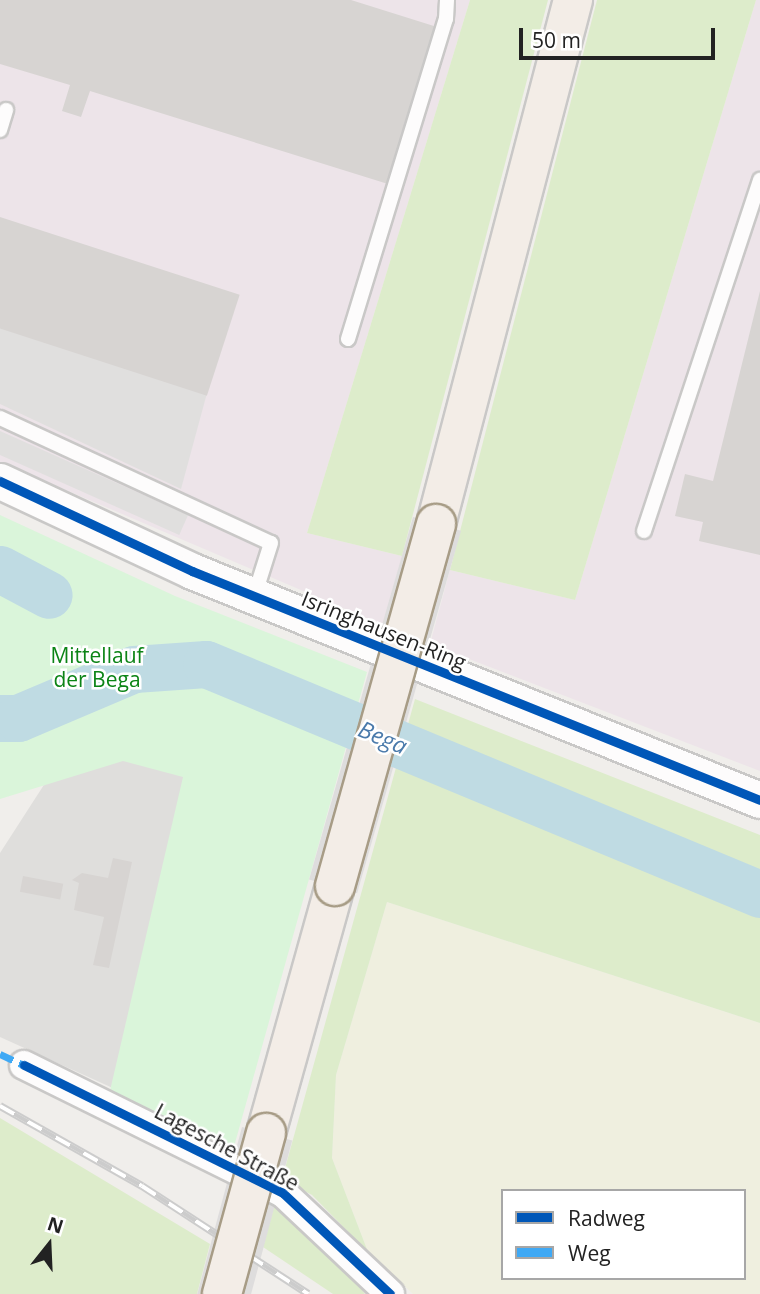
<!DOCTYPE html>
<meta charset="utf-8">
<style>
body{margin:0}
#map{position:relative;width:760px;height:1294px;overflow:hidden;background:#f0eeeb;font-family:"Open Sans",sans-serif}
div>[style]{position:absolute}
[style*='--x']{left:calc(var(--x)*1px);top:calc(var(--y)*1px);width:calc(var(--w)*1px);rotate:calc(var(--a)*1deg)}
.residential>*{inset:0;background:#dfdedc}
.industrial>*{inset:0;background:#ede4e9}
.farmland>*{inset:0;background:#efefdf}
.grass>*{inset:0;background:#ddeccb}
.park>*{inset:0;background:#daf5da}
.parking>*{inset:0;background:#e0dfde;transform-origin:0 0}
.pier>*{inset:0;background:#dedddd;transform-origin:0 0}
.river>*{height:47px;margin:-23.5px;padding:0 23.5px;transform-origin:23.5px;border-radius:23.5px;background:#bfdbe3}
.building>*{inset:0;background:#d7d4d2;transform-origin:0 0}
.roads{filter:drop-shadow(2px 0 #c9c8c7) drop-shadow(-2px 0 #c9c8c7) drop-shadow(0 2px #c9c8c7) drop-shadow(0 -2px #c9c8c7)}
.service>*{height:14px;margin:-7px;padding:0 7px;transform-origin:7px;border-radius:7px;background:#fdfcfc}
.minor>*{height:28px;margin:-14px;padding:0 14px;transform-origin:14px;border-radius:14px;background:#fdfcfc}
.tertiary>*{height:35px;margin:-17.5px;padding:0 17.5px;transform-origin:17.5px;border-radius:17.5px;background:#fdfcfc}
.primary>*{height:38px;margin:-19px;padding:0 19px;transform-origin:19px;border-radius:19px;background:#f3ede7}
.rail>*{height:8px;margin-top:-4px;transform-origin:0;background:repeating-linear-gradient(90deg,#fff 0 16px,#ccc 0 32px);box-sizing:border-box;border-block:2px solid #ccc}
.bridges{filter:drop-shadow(2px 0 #a79c86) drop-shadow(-2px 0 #a79c86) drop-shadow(0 2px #a79c86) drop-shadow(0 -2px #a79c86)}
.primary-bridge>*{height:38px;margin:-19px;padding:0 19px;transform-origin:19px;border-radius:19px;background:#f3ede7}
.quiet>*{height:7px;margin-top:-3.5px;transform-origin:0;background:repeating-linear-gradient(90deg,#3fa9f5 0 14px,transparent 0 21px)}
.cycleway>*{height:9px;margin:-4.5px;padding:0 4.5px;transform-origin:4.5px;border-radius:4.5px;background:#0057b8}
span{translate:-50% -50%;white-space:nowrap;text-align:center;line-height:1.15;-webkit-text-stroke:5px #fff;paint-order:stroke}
.street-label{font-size:21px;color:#222}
.park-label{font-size:21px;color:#0c8416}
.water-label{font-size:23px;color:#4a7aab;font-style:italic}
.legend{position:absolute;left:501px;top:1189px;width:245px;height:91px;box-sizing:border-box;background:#fff;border:2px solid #a7a7a7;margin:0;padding:9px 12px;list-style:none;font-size:21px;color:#222}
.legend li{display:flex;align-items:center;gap:14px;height:35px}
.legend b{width:35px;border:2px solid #a7a7a7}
.north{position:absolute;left:14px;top:1210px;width:70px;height:70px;-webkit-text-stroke:5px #fff;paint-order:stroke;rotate:18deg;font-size:19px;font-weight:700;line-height:28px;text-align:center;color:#222}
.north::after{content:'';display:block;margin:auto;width:24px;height:32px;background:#222;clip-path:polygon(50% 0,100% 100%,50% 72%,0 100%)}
.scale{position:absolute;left:519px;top:28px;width:196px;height:32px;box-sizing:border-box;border:4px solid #222;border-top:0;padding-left:9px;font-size:21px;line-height:24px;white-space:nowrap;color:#222;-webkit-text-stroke:5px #fff;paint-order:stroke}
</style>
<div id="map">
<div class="residential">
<div style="clip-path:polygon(69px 746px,320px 755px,210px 1132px,0 1037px,0 853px)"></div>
</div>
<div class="industrial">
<div style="clip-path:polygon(0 0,470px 0,307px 533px,402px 556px,383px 625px,0 462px)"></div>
<div style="clip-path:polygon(756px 0,760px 0,760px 771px,430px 644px,450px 570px,575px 600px)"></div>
</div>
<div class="farmland">
<div style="clip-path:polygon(evenodd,387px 902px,760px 1023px,760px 1294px,413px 1294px,368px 1252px,332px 1158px,336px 1075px,387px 902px,503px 1191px,744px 1191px,744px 1278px,503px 1278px,503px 1191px)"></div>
</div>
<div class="grass">
<div style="clip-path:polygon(470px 0,548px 0,402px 556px,307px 533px)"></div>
<div style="clip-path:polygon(597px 0,756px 0,575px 600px,450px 570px)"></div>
<div style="clip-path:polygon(415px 699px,760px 835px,760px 1023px,387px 902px,336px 1075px,332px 1158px,368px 1252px,312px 1195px,282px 1179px)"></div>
<div style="clip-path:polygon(0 1118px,210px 1244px,197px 1294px,0 1294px)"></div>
<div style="clip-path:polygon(275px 1203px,323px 1240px,365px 1294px,333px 1294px,263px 1247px)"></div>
</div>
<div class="park">
<div style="clip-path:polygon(0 515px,175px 596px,367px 672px,228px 1168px,109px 1095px,183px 777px,123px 761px,0 799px)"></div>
</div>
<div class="parking">
<div style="clip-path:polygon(0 328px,207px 393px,181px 489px,0 404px)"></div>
<div style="left:0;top:431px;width:206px;height:22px;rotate:24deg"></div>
</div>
<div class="pier">
<div style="left:413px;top:517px;width:50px;height:377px;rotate:16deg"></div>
<div style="left:242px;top:1127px;width:52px;height:173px;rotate:15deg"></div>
</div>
<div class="river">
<div style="--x:0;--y:569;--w:55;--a:28"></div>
<div style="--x:0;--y:718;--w:18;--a:0"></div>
<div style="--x:18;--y:718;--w:126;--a:-22.9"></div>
<div style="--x:134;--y:669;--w:72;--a:-4"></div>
<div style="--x:206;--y:664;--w:600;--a:22.55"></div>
</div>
<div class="building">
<div style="clip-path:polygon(0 0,351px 0,437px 27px,388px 184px,90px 91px,81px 117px,62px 111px,70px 85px,0 64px)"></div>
<div style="left:0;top:217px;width:252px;height:106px;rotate:18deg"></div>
<div style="clip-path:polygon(760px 291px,760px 555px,699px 541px,703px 522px,675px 516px,685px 474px,713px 481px)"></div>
<div style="clip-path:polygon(113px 858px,132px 862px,109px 968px,93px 965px,104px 917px,74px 910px,79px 883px,72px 880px,82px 873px,108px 878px)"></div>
<div style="left:23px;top:876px;width:41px;height:16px;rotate:11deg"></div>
</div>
<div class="roads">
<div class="service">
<div style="--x:0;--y:130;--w:21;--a:-73"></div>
<div style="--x:348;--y:339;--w:335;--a:-73"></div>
<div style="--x:446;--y:19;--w:19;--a:-87"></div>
<div style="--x:0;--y:418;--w:298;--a:24.8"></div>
<div style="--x:271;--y:543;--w:57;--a:107.5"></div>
<div style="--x:644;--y:531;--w:370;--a:-71.7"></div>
</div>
<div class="minor">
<div style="--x:24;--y:1065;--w:289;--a:26.3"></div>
<div style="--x:283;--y:1193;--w:147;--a:43.3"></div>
</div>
<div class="tertiary">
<div style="--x:0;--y:481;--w:212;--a:25.1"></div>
<div style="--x:192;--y:571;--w:612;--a:21.96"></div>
</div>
<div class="primary">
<div style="--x:436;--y:524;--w:542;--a:-75.35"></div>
<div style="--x:266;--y:1133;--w:256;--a:-74.4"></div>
</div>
</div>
<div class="rail">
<div style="--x:0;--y:1106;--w:163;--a:29.4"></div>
<div style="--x:142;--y:1186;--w:198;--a:33"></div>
</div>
<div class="bridges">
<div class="primary-bridge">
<div style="--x:335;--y:886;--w:376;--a:-74.4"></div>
<div style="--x:222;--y:1294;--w:167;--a:-74.7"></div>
</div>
</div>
<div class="quiet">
<div style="--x:0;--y:1054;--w:26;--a:25"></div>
</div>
<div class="cycleway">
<div style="--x:0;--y:481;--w:212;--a:25.1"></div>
<div style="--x:192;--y:571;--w:612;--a:21.96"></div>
<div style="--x:24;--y:1065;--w:289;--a:26.3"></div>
<div style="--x:283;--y:1193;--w:147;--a:43.3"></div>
</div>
<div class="street-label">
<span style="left:384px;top:630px;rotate:22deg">Isringhausen-Ring</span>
<span style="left:227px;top:1147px;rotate:28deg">Lagesche Straße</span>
</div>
<div class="park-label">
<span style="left:97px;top:667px">Mittellauf<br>der Bega</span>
</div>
<div class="water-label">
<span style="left:383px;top:737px;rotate:23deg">Bega</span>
</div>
<ul class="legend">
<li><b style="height:9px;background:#0057b8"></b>Radweg</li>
<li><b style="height:9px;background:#3fa9f5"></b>Weg</li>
</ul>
<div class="north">N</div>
<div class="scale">50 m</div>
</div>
